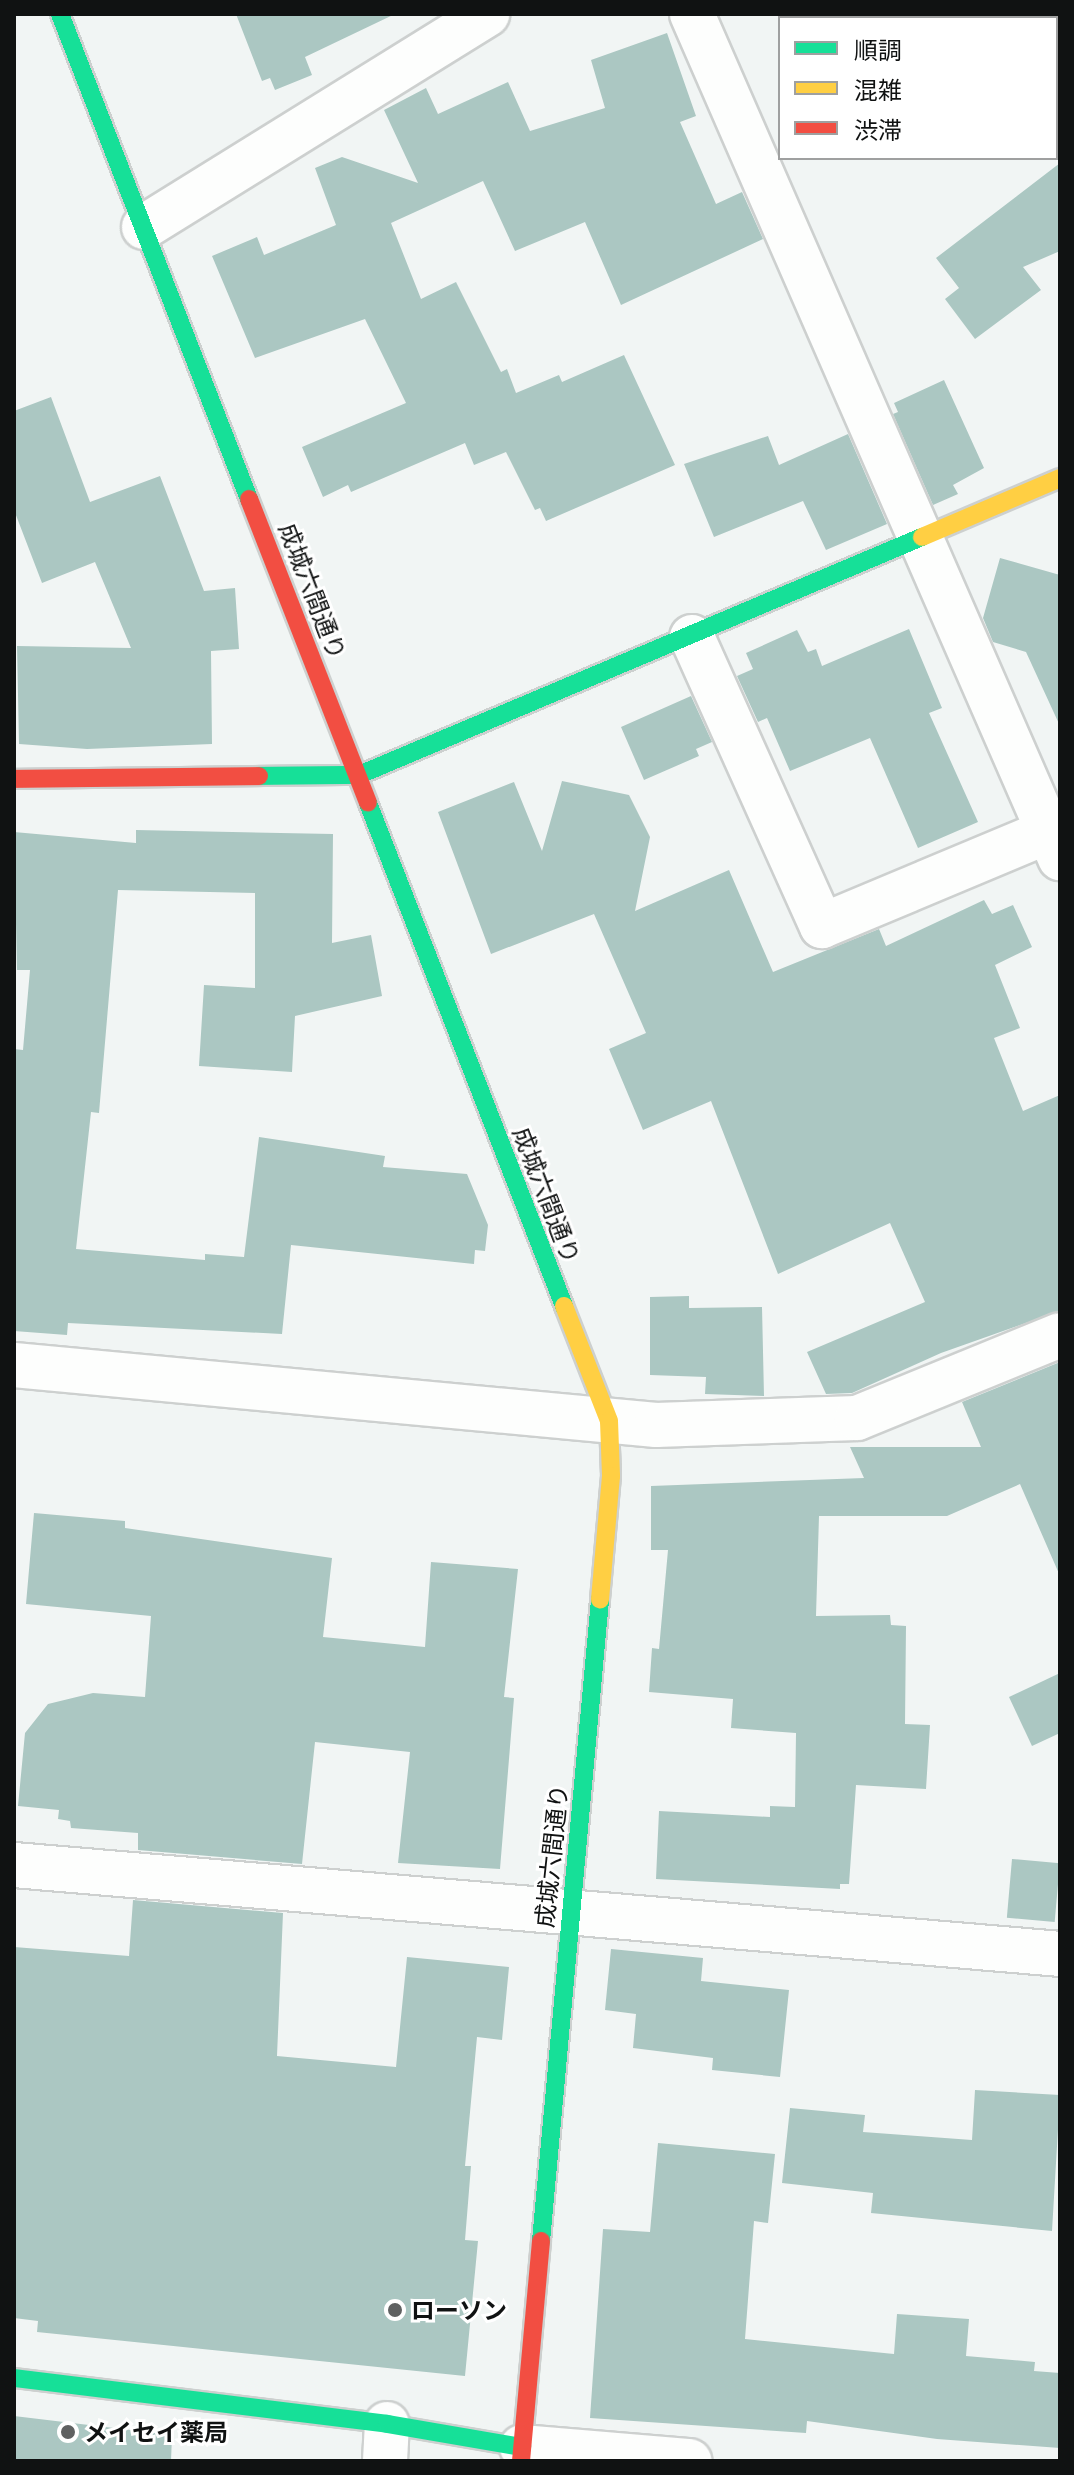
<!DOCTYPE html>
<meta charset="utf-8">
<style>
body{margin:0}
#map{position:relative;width:1074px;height:2475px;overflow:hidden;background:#f1f5f4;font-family:"Golos Text","Noto Sans JP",sans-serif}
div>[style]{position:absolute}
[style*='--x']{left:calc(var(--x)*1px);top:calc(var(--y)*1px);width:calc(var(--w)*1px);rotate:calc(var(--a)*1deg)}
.building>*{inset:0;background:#abc7c2;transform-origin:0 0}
.roads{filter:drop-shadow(2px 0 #cdd0cf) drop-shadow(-2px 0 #cdd0cf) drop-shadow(0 2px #cdd0cf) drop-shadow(0 -2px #cdd0cf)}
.street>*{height:44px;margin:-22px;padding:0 22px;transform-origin:22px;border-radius:22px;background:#fdfefd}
.fast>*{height:18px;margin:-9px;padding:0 9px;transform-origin:9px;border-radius:9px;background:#16e098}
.slow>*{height:18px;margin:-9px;padding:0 9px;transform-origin:9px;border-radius:9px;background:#ffcf43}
.jam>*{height:18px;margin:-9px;padding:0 9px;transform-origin:9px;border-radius:9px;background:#f24e42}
.dots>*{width:22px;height:22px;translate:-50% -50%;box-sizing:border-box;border:4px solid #fff;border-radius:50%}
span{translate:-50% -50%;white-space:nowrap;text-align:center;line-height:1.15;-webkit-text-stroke:6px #fff;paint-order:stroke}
.street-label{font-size:24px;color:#101212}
.poi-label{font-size:24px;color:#101212;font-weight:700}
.left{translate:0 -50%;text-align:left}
.frame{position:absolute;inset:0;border:16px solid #101212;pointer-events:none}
.legend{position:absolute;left:778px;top:16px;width:280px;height:144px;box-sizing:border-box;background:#fff;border:2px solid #9fa0a0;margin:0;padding:10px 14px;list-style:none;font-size:24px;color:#101212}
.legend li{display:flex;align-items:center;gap:16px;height:40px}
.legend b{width:40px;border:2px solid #9fa0a0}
</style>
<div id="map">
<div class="building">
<div style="clip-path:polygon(236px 14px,395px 14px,305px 57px,312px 75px,275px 90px,270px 78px,262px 81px)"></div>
<div style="clip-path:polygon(667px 33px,696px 116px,680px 122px,716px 204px,742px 192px,763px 239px,621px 305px,585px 222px,515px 251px,483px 181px,391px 223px,421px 299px,456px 282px,501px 372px,507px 369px,516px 393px,559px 375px,562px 382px,624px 355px,675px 465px,546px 521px,540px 508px,535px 510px,506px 452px,474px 465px,465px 443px,351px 492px,348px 485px,323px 497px,302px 447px,406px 403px,365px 319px,255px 358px,212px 256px,257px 237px,264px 255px,336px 225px,315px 168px,342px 157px,418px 183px,384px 110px,426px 88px,438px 114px,508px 82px,530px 131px,605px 108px,591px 60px)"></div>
<div style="clip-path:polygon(1060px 163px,1060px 251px,1023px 267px,1041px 290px,975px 339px,945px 299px,959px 288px,936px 258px)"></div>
<div style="clip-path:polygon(944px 380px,984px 468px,953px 485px,958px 494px,933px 505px,893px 414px,898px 412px,894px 403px)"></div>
<div style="clip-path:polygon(51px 397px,90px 502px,160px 476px,204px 591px,235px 588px,239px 649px,211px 651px,212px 744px,87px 749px,19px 744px,17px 646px,131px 648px,95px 562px,42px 583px,14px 510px,14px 411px)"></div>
<div style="clip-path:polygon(848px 434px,887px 524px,826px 550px,803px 501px,714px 537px,684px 464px,768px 436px,779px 465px)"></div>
<div style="clip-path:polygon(1000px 558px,1060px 575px,1060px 726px,1026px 652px,993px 642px,983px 618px)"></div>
<div style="clip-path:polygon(909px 629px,942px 708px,929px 713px,978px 822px,918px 848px,870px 738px,790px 771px,767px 718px,758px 722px,737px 676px,753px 669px,746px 653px,797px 630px,808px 652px,816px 649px,822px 666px)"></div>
<div style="clip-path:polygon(691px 696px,712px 742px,696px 749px,699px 756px,644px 780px,621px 727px)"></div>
<div style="clip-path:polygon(562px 781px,629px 795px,650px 837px,635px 911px,729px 870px,773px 972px,879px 929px,886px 946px,984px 900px,992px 914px,1013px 905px,1032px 947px,995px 965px,1020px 1028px,994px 1038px,1023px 1111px,1060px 1095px,1060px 1311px,941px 1353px,852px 1393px,826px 1394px,807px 1352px,925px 1302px,890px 1223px,778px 1274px,711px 1101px,643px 1130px,609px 1049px,646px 1033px,594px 914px,491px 954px,438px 812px,514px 782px,542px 851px)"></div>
<div style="clip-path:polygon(136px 830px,333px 834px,332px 943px,371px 935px,382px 996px,295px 1016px,292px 1072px,199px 1066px,204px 985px,255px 988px,255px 893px,118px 890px,99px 1113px,91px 1112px,76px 1249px,205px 1260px,205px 1254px,244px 1257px,259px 1137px,385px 1156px,383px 1167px,467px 1174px,488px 1225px,485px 1251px,475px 1250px,474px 1264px,291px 1245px,282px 1334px,68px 1323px,67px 1335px,14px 1331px,14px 1049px,23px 1050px,30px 970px,17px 970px,14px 832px,136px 843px)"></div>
<div style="clip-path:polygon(689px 1296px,689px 1308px,762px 1307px,764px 1396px,705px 1394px,706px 1377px,650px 1375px,650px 1297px)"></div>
<div style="clip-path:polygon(1060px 1362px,1060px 1576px,1020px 1484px,947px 1516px,819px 1516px,816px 1616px,890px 1615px,891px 1625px,906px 1626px,905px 1724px,930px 1725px,926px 1789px,856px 1785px,849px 1884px,840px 1884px,840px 1889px,656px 1879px,659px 1811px,770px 1817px,770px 1806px,795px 1807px,796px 1733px,731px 1728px,733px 1699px,649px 1692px,652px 1648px,659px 1649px,668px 1550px,651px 1550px,651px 1486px,864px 1478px,850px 1447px,981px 1447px,962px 1402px)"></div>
<div style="clip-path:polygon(34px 1513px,125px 1521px,125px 1528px,332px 1558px,323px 1637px,425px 1647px,431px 1562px,518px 1569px,504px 1697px,514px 1698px,500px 1869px,398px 1863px,410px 1752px,315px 1742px,302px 1864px,138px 1850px,138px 1833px,71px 1828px,70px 1821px,58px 1819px,59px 1810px,18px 1806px,25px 1733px,48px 1704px,93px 1693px,145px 1697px,151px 1616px,26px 1604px)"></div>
<div style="clip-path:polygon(1060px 1673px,1060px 1733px,1032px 1746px,1009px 1697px)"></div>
<div style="left:1012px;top:1859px;width:48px;height:59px;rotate:5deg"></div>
<div style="clip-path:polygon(133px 1900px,283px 1913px,277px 2056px,396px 2067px,407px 1957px,509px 1967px,502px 2040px,477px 2037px,465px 2166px,471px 2166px,465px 2240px,478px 2241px,465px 2376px,37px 2332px,38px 2321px,14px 2318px,14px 1947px,129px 1956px)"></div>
<div style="clip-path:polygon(611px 1949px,703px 1958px,701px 1981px,789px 1990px,780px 2077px,712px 2070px,713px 2058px,633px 2048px,636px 2014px,605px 2010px)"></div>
<div style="clip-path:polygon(975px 2090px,1060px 2095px,1052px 2231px,871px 2213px,873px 2193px,782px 2183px,790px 2108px,865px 2115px,863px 2132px,972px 2140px)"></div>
<div style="clip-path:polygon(658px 2143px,775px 2154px,768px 2223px,754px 2221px,745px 2339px,894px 2354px,897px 2314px,969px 2319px,966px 2356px,1035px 2362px,1034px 2371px,1060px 2373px,1060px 2448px,937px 2439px,807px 2421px,806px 2433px,590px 2418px,603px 2229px,650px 2232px)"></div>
<div style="clip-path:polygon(14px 2416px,172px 2435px,171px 2461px,14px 2461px)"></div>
</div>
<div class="roads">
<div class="street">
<div style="--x:692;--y:14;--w:921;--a:66.44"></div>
<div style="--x:144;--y:227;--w:404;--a:-31.8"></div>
<div style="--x:692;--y:637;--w:317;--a:65.8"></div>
<div style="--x:822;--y:926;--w:246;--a:-22.7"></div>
<div style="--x:14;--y:1365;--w:645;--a:5.34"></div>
<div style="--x:656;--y:1425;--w:201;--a:-2"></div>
<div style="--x:857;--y:1418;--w:219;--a:-22.2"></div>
<div style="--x:14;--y:1865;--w:1050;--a:4.86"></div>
<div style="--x:522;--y:2447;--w:168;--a:4.8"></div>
<div style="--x:385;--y:2461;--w:37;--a:-87"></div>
</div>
<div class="fast">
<div style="--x:60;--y:14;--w:521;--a:68.71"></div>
<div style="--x:259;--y:776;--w:100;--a:-0.6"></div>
<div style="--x:359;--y:775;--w:611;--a:-22.92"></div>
<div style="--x:368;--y:803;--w:540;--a:68.71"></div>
<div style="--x:541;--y:2241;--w:644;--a:-84.74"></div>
<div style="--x:14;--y:2378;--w:376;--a:7"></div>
<div style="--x:387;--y:2424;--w:137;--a:9.7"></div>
</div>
<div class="slow">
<div style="--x:922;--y:537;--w:150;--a:-23.1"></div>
<div style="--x:564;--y:1306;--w:123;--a:68.6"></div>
<div style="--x:609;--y:1421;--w:55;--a:87.9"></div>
<div style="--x:611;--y:1476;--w:124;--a:95.1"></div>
</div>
<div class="jam">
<div style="--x:249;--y:499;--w:326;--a:68.6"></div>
<div style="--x:14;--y:779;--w:245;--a:-0.7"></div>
<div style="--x:521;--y:2461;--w:221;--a:-84.8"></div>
</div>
</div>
<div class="dots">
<div style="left:395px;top:2310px;background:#5f6161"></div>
<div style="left:68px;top:2432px;background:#5f6161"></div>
</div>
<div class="street-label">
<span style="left:313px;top:591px;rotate:69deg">成城六間通り</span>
<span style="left:547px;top:1195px;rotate:69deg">成城六間通り</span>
<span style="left:551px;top:1856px;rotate:-84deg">成城六間通り</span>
</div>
<div class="poi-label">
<span class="left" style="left:411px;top:2310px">ローソン</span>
<span class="left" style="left:84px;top:2432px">メイセイ薬局</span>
</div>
<div class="frame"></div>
<ul class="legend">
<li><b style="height:10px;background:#16e098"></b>順調</li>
<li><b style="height:10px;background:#ffcf43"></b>混雑</li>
<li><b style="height:10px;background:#f24e42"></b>渋滞</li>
</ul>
</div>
